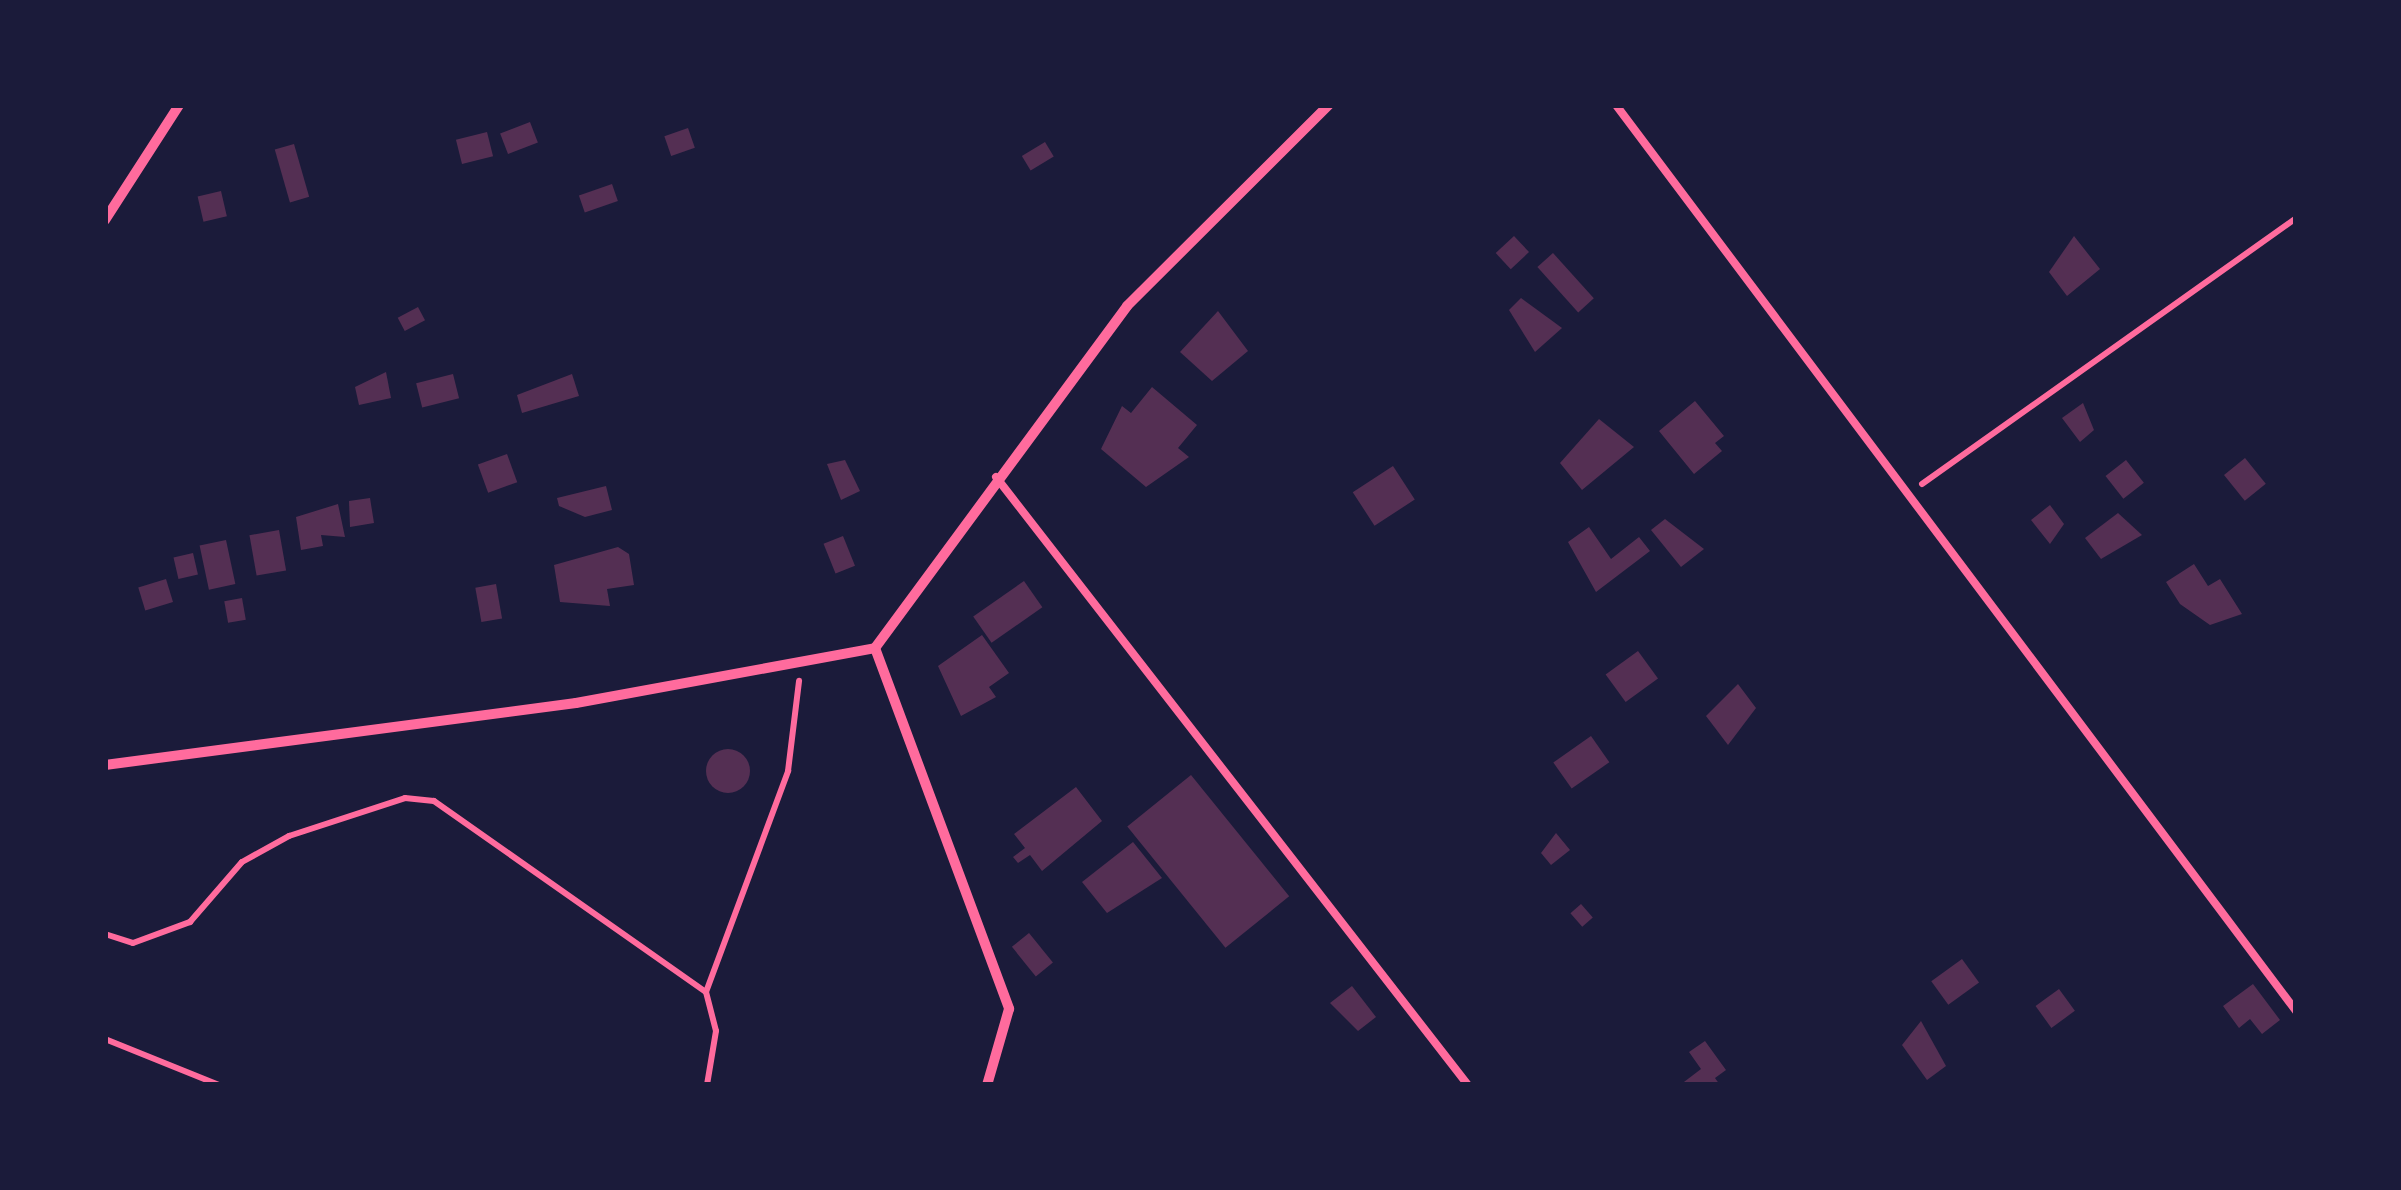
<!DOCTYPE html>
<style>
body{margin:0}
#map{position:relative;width:2401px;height:1190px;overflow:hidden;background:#1b1b3a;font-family:"Public Sans",sans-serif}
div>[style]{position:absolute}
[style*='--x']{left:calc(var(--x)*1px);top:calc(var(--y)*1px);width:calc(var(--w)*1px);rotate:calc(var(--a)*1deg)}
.building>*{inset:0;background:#542f53;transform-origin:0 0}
.round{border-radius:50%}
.path>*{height:6px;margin:-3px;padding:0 3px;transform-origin:3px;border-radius:3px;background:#ff6b9d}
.service>*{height:8px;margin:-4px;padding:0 4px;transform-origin:4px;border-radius:4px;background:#ff6b9d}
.minor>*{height:10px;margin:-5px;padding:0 5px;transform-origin:5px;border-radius:5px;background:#ff6b9d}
span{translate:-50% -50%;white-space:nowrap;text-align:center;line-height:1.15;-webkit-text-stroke:10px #1b1b3a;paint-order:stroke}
.frame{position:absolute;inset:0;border:108px solid #1b1b3a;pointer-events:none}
</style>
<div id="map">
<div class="building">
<div style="left:530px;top:122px;width:22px;height:32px;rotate:69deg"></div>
<div style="left:688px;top:128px;width:21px;height:25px;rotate:71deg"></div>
<div style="left:487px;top:132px;width:25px;height:32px;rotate:76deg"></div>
<div style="left:1045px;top:142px;width:17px;height:27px;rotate:59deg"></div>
<div style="left:294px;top:144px;width:55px;height:20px;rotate:74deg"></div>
<div style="left:612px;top:184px;width:18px;height:35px;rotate:71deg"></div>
<div style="left:221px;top:191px;width:26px;height:24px;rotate:77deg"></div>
<div style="left:1514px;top:236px;width:22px;height:25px;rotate:47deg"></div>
<div style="clip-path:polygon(2074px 236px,2100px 269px,2067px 296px,2049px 272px)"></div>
<div style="left:1553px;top:253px;width:61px;height:21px;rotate:48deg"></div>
<div style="clip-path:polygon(1521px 298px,1562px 328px,1535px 352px,1509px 310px)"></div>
<div style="left:418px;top:307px;width:15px;height:23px;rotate:62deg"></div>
<div style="clip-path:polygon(1218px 311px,1248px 351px,1212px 381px,1180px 352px)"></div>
<div style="clip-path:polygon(386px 372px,391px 398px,359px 405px,355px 387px)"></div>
<div style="left:453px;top:374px;width:25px;height:38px;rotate:76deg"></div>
<div style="clip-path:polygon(572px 374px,579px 396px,522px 413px,517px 395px)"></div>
<div style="clip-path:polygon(1152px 387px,1197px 425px,1178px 448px,1189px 457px,1146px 487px,1101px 449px,1122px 406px,1131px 413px)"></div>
<div style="clip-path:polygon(1695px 401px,1724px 436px,1715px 443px,1722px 451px,1694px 474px,1659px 431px)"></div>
<div style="clip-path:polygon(2083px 403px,2094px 430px,2080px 442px,2062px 418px)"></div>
<div style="clip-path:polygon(1599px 419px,1634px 447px,1582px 490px,1560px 463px)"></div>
<div style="left:507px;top:454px;width:30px;height:31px;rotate:70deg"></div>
<div style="left:2245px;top:458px;width:33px;height:27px;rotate:51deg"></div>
<div style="clip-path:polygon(845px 460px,860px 491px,841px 500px,827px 464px)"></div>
<div style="left:2126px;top:460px;width:29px;height:26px;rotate:52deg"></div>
<div style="left:1393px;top:466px;width:40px;height:48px;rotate:57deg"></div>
<div style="clip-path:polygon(606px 486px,612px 510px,585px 517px,559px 506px,557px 498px)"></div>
<div style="clip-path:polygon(370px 498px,374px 523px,350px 527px,349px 501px)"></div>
<div style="clip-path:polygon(338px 504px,345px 537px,321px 535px,323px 546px,301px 550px,296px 517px)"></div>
<div style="clip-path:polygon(2050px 505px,2064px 524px,2050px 544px,2031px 520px)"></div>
<div style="clip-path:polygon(2118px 513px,2142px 535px,2101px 559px,2085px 538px)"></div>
<div style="clip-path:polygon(1665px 519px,1704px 549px,1681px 567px,1651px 530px)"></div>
<div style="clip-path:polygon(1589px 527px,1611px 559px,1639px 537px,1650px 551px,1596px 592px,1568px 542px)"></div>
<div style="left:279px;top:530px;width:41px;height:30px;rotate:80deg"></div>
<div style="left:843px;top:536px;width:32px;height:21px;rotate:68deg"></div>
<div style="left:226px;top:540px;width:45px;height:27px;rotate:78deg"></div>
<div style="clip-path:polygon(618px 547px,629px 554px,634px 585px,607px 589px,610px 606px,560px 602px,554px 565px)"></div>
<div style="left:193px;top:553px;width:22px;height:20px;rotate:77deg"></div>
<div style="clip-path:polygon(2194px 564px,2208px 586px,2220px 579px,2242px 614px,2210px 625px,2180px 604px,2166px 582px)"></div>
<div style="left:166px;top:579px;width:24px;height:29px;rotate:73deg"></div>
<div style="left:1024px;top:581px;width:32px;height:62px;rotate:55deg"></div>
<div style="left:496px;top:584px;width:35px;height:21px;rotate:80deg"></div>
<div style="left:242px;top:598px;width:22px;height:18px;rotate:80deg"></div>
<div style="clip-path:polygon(982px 635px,1009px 673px,989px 687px,996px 697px,961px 716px,938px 666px)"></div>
<div style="left:1638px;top:651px;width:34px;height:40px;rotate:54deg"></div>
<div style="clip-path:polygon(1738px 684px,1756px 708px,1728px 745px,1706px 716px)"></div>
<div style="left:1591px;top:736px;width:32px;height:46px;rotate:55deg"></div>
<div class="round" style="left:706px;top:749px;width:44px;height:44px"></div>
<div style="left:1191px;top:775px;width:156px;height:82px;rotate:51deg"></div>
<div style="clip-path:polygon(1076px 787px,1102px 821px,1042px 871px,1030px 855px,1018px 863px,1013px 857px,1025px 848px,1014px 834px)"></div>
<div style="clip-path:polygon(1556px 833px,1570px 850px,1551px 865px,1541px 853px)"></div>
<div style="clip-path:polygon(1133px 842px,1162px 878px,1107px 913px,1082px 882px)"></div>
<div style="left:1581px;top:904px;width:18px;height:14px;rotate:49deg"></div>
<div style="left:1029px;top:933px;width:38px;height:22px;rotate:51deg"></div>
<div style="left:1962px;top:959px;width:29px;height:38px;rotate:54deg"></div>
<div style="clip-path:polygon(2253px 984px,2280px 1020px,2262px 1034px,2250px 1019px,2239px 1028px,2223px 1006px)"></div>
<div style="clip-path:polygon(1352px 986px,1376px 1017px,1358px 1031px,1330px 1003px)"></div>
<div style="left:2059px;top:989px;width:27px;height:29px;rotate:54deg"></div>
<div style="clip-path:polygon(1921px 1021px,1946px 1066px,1927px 1080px,1902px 1045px)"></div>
<div style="clip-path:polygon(1705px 1041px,1726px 1070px,1715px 1078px,1720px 1085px,1680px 1085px,1701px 1069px,1689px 1052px)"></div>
</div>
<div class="path">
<div style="--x:1922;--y:484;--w:459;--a:-35.4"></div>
<div style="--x:105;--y:934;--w:29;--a:18"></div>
<div style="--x:133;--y:943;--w:61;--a:-20.2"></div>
<div style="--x:190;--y:922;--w:79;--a:-49.1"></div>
<div style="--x:242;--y:862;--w:54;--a:-29"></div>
<div style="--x:289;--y:836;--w:122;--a:-18.1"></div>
<div style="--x:405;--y:798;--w:29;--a:6"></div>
<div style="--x:434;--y:801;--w:332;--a:35.1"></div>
<div style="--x:706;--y:992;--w:236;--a:-69.6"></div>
<div style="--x:788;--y:771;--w:91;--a:-83"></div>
<div style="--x:706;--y:992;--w:40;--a:75.6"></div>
<div style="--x:716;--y:1031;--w:55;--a:99.5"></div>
<div style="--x:105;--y:1039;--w:123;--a:22"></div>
</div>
<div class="service">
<div style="--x:1616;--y:105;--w:1133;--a:53.11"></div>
<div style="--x:996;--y:477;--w:770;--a:52.18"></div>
</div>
<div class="minor">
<div style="--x:105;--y:220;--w:137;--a:-57.2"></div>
<div style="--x:875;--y:648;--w:425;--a:-53.6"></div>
<div style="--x:1127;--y:306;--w:285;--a:-44.9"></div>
<div style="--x:875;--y:648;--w:385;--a:69.6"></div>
<div style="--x:1009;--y:1009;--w:79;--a:106.1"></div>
<div style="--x:105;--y:765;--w:475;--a:-7.5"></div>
<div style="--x:576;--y:703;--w:304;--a:-10.4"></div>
</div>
<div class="frame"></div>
</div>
